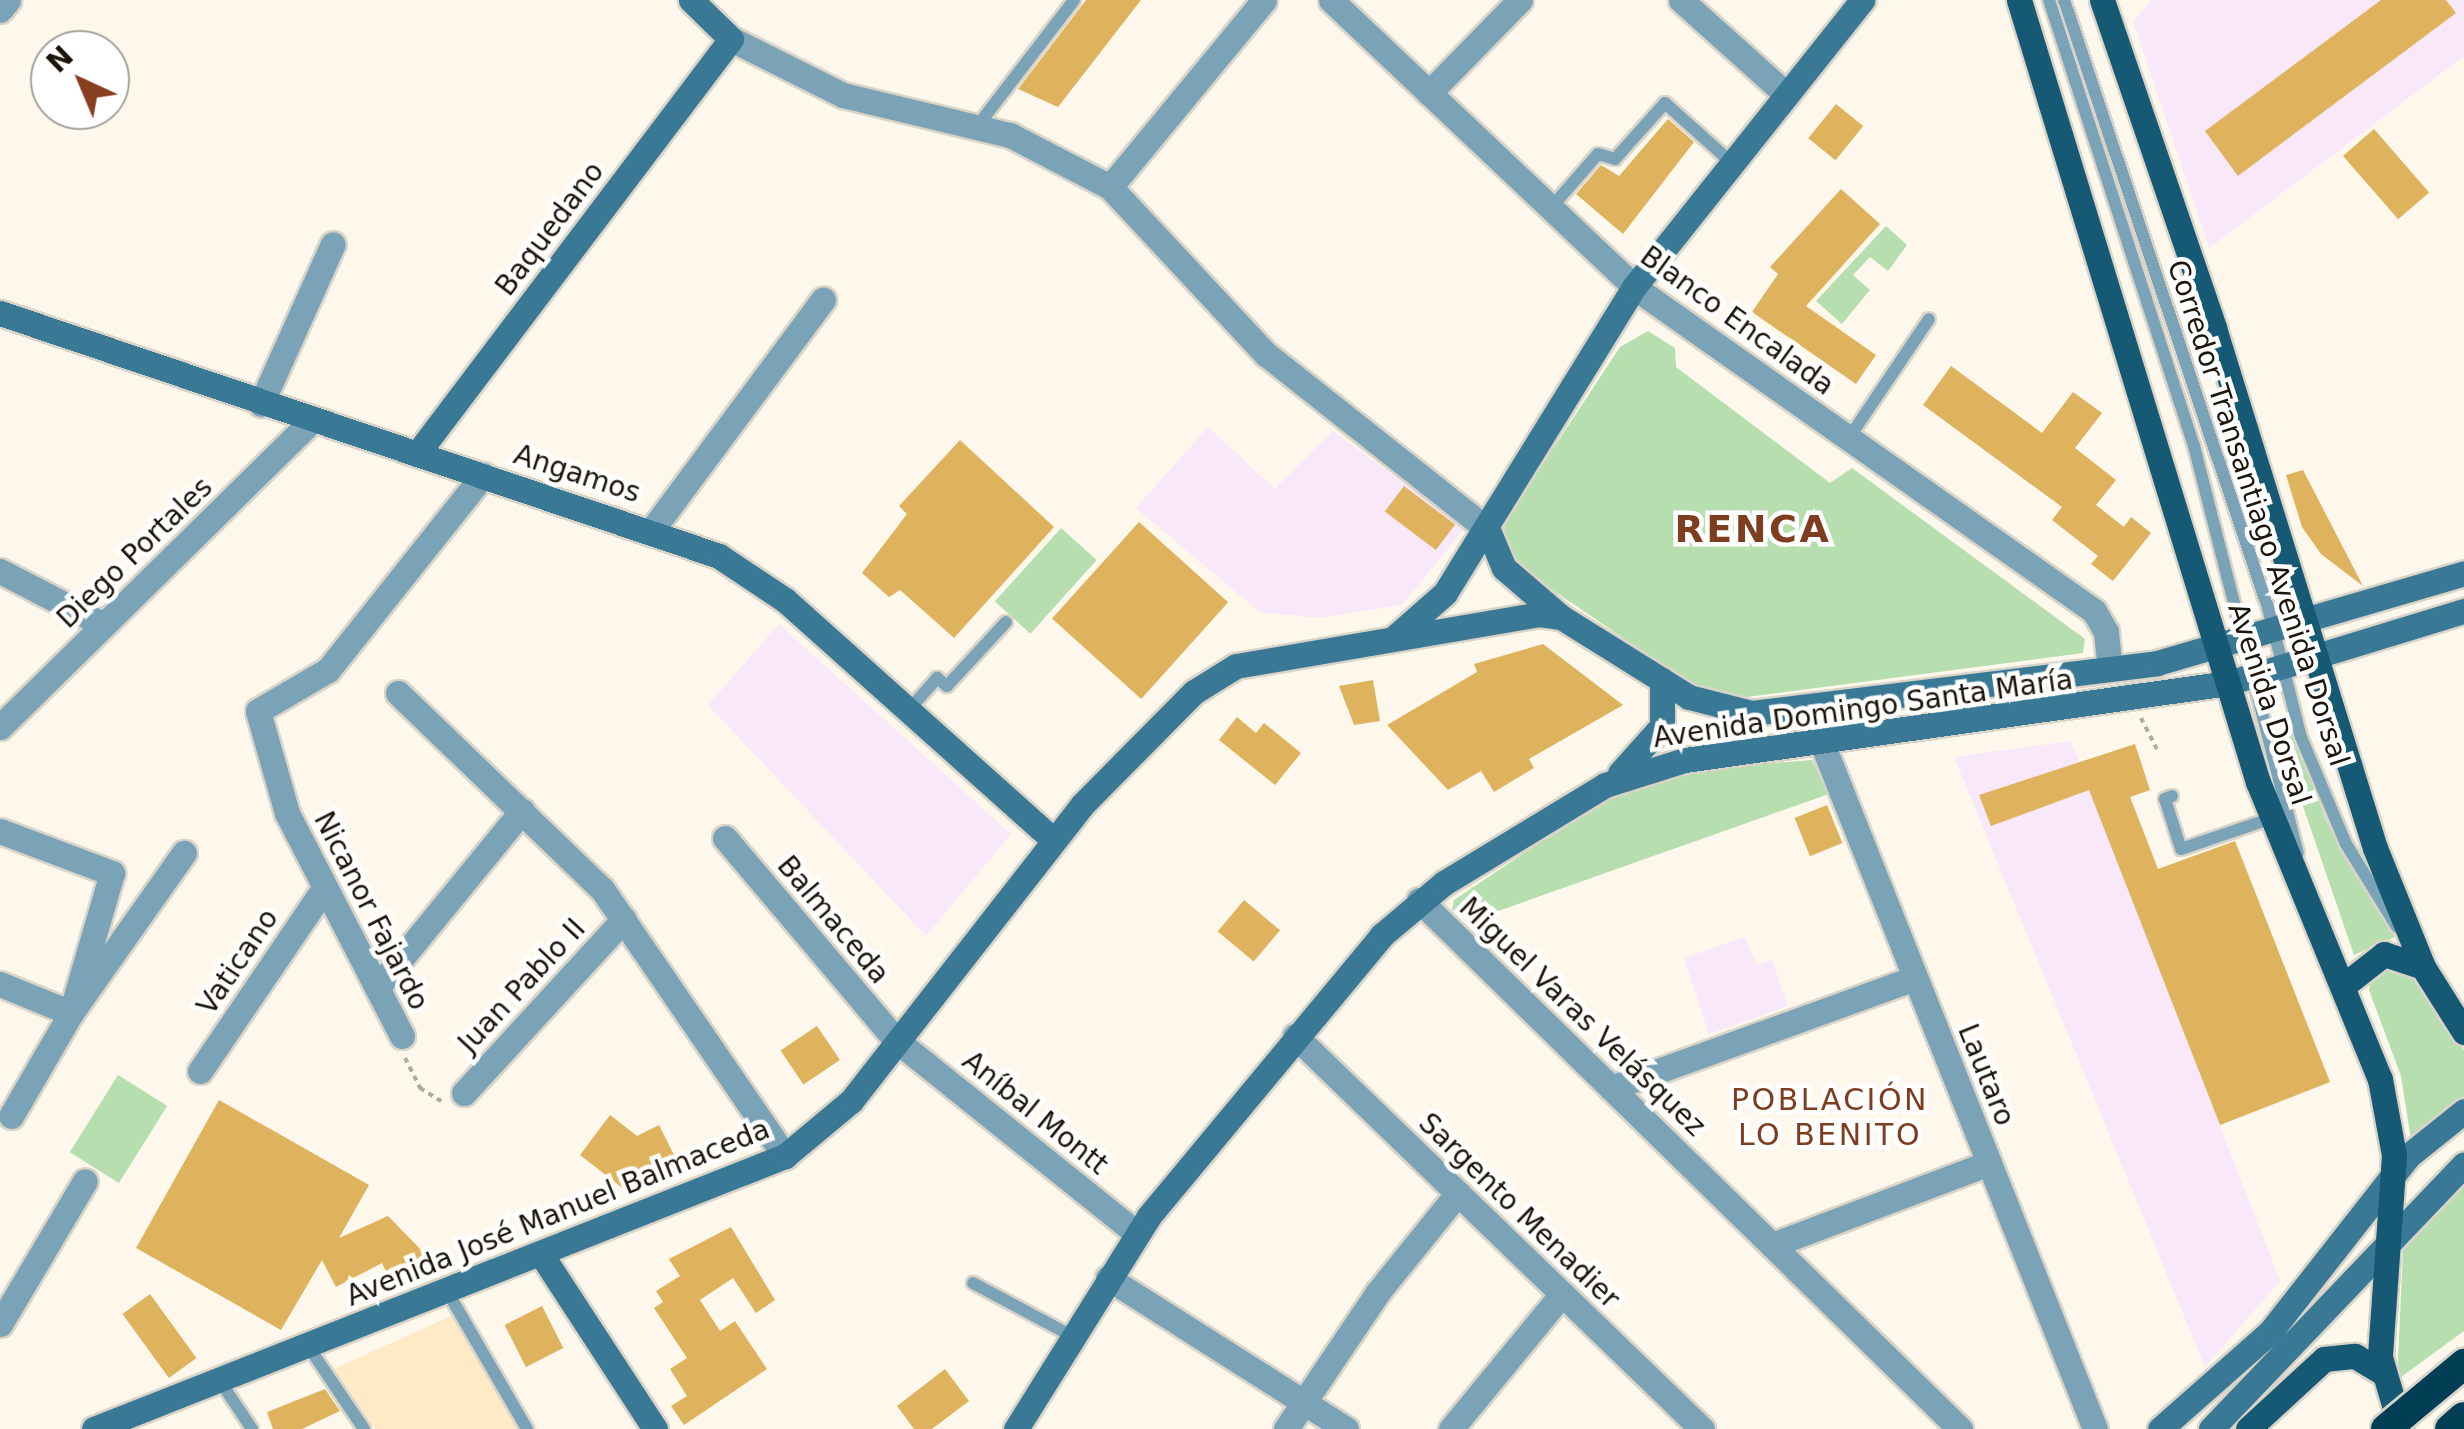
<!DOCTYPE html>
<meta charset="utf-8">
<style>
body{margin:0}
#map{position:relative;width:2464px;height:1429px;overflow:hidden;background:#fef8ec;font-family:"DejaVu Sans",sans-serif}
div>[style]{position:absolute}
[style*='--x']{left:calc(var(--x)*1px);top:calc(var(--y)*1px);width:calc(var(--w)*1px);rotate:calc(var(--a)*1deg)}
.built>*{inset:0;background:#feeac7}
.education>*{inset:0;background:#f9e8fa}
.green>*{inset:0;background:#b6deae;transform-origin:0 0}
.building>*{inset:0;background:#dfb35d;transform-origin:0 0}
.path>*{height:4px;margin-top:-2px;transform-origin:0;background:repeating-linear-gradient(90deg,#b0aa9f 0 5px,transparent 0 10px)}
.roads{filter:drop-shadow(2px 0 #dad4c8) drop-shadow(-2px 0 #dad4c8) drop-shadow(0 2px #dad4c8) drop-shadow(0 -2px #dad4c8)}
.lane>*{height:12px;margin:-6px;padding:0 6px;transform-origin:6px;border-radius:6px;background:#7ba3b7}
.street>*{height:25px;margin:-12.5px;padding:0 12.5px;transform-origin:12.5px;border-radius:12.5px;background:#7ba3b7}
.secondary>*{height:25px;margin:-12.5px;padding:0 12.5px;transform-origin:12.5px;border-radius:12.5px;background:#3a7996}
.primary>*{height:25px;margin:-12.5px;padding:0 12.5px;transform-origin:12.5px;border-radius:12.5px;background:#165975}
.highway>*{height:30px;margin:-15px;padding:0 15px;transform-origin:15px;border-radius:15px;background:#003e56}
.bridges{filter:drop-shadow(2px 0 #dad4c8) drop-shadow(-2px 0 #dad4c8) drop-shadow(0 2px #dad4c8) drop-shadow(0 -2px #dad4c8)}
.highway-bridge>*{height:30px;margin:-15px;padding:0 15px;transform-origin:15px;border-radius:15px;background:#003e56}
span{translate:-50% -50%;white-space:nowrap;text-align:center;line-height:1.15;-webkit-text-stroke:9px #fff;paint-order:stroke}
.street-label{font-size:28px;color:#1b150b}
.neighbourhood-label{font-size:30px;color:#7f3d20;letter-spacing:2.5px}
.district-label{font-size:38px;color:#7f3d20;font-weight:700;letter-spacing:2.5px}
.north{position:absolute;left:30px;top:30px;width:100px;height:100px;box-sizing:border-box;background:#fff;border:2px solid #a4a19d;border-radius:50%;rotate:316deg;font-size:28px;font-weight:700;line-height:40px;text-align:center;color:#1b150b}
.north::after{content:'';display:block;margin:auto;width:35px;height:45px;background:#873f1f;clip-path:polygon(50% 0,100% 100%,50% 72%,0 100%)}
</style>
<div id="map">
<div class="built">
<div style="clip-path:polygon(464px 1310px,538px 1429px,375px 1429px,334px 1369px)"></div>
</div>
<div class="education">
<div style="clip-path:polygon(2151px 0,2464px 0,2464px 56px,2209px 248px,2133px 22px)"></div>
<div style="clip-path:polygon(1208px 427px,1275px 489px,1333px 431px,1465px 528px,1402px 605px,1318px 618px,1260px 612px,1136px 508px)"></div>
<div style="clip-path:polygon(779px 624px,1011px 834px,926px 936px,708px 705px)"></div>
<div style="clip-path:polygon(2071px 741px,2280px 1281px,2205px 1367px,1954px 757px)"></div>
<div style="clip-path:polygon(1745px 937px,1757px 965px,1772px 960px,1788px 1006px,1709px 1034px,1684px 958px)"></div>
</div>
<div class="green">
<div style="clip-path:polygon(1886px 226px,1907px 245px,1888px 271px,1870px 257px,1853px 275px,1870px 290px,1842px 324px,1816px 301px)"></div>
<div style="clip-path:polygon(1648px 331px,1675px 348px,1676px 367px,1830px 483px,1852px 468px,2085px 639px,2083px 653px,1716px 701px,1529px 574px,1504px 545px,1502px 526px,1620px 347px)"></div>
<div style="left:1061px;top:528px;width:48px;height:99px;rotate:42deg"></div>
<div style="clip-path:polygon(2287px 716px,2326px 820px,2395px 937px,2354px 955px,2295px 783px,2280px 717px)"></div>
<div style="clip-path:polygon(1812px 760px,1829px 794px,1467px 922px,1452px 910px,1454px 900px,1623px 787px,1663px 772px)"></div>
<div style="clip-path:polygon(2391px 963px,2422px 985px,2464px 1050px,2464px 1105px,2412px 1146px,2401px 1076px,2369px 990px,2372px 974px)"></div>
<div style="left:118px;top:1075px;width:58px;height:91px;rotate:32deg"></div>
<div style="clip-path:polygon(2464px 1185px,2464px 1331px,2397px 1380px,2403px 1251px)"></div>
</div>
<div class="building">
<div style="clip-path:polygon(1086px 0,1141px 0,1058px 107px,1018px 89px)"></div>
<div style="clip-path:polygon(2381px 0,2446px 0,2456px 13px,2238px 176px,2205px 131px)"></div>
<div style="left:1836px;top:104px;width:35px;height:44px;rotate:39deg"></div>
<div style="clip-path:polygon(1668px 119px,1694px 142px,1623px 234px,1576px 194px,1601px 165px,1619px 176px)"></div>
<div style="left:2374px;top:129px;width:84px;height:41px;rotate:49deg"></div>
<div style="clip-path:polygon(1841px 189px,1880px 224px,1806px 306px,1876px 355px,1856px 384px,1752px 312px,1778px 274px,1770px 267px)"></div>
<div style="clip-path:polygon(1951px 366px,2042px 433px,2073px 392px,2102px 413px,2075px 448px,2116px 480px,2096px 505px,2124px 527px,2131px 517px,2151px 533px,2113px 581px,2091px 564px,2098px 556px,2052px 520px,2062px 507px,1923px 405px)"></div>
<div style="clip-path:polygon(960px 440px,1054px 527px,954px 638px,900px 590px,889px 597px,862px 573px,907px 514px,899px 506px)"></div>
<div style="clip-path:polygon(2303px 470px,2363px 586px,2321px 554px,2302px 527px,2286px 475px)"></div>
<div style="left:1404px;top:486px;width:64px;height:32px;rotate:37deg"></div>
<div style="left:1139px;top:522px;width:120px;height:130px;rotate:42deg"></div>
<div style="clip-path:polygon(1543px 644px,1623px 705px,1529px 759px,1534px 768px,1494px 792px,1481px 771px,1448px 790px,1387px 725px,1477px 672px,1474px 664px)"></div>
<div style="clip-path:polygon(1373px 680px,1380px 721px,1354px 725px,1339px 686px)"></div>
<div style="clip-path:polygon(1237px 717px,1256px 733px,1264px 723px,1301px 753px,1275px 785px,1219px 740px)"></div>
<div style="clip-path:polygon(2135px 744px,2150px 790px,2130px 797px,2158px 869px,2235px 841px,2330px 1082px,2220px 1125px,2089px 790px,1991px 826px,1979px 795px)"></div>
<div style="left:1827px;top:805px;width:41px;height:35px;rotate:68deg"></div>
<div style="left:1244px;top:900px;width:47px;height:41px;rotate:40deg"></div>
<div style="left:817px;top:1026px;width:41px;height:44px;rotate:56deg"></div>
<div style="clip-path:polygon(219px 1100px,369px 1185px,339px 1238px,388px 1216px,433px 1262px,390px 1281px,382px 1263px,336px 1287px,322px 1260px,281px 1330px,136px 1248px)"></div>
<div style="clip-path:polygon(610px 1115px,637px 1136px,659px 1125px,678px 1163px,625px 1190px,580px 1155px)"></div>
<div style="clip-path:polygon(731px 1227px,775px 1300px,756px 1313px,733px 1278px,700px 1300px,720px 1331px,735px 1321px,767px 1369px,684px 1425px,671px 1406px,687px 1396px,670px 1369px,687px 1358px,654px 1308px,663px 1302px,656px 1291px,680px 1276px,669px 1259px)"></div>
<div style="left:150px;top:1294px;width:79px;height:34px;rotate:54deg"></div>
<div style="left:542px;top:1306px;width:47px;height:42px;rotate:63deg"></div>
<div style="clip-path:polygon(945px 1369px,969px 1401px,932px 1429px,914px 1429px,897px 1406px)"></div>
<div style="clip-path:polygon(325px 1389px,340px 1411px,302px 1429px,273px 1429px,267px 1412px)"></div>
</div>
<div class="path">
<div style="--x:2141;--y:718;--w:35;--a:63"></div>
<div style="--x:405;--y:1058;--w:34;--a:63"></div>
<div style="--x:420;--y:1088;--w:26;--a:32"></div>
</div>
<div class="roads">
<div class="lane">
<div style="--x:2049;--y:0;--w:469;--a:72"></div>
<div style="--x:2194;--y:446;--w:420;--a:75.7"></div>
<div style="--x:2064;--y:0;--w:641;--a:71.45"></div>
<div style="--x:2268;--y:608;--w:133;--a:75.7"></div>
<div style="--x:2301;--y:737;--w:116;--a:67.2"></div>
<div style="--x:2346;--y:844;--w:97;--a:58.4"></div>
<div style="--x:979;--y:124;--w:156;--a:-52.5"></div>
<div style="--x:1549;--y:210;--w:74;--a:-48.8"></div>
<div style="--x:1598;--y:154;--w:18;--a:16"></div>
<div style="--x:1615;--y:159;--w:75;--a:-48.2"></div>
<div style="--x:1665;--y:103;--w:91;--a:41.9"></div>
<div style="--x:1849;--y:438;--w:143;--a:-56.1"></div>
<div style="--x:909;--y:710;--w:43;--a:-48.8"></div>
<div style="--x:937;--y:678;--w:13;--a:39"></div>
<div style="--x:947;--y:686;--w:87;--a:-47.3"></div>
<div style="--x:2172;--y:796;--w:8;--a:157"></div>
<div style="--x:2165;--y:799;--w:52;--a:72.3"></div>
<div style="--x:2181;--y:849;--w:96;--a:-18.8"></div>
<div style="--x:973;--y:1283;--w:112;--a:28.2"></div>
<div style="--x:447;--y:1291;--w:160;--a:59.9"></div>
<div style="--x:308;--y:1346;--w:100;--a:56"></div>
<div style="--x:220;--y:1381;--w:58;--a:56.3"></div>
</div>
<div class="street">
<div style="--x:1331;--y:0;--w:417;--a:43.4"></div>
<div style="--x:1634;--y:287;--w:563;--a:35.16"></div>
<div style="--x:2094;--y:611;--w:24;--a:60"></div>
<div style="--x:2106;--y:632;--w:37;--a:84"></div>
<div style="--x:1681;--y:0;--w:142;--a:41.9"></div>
<div style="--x:0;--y:10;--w:13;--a:-51"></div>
<div style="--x:731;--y:39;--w:125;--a:26.6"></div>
<div style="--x:843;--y:95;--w:172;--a:13.5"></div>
<div style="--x:1010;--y:135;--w:113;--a:27.5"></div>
<div style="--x:1110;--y:187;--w:229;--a:47"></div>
<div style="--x:1266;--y:354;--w:283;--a:38.4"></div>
<div style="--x:1429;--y:93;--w:130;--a:-45.6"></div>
<div style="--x:1110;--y:187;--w:242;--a:-50.5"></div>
<div style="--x:261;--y:404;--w:175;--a:-65.8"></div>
<div style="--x:652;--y:530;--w:287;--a:-53.4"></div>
<div style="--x:0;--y:571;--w:117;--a:27.4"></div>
<div style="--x:398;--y:693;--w:283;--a:43.9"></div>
<div style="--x:602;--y:889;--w:324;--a:55.6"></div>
<div style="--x:0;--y:727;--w:436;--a:-44.5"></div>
<div style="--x:1822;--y:743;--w:738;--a:68.3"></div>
<div style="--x:0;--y:831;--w:120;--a:20.6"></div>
<div style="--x:112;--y:873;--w:146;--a:106.3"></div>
<div style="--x:71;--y:1013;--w:119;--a:120.2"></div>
<div style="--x:725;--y:838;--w:265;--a:49.8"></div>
<div style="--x:896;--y:1040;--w:308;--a:38.8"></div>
<div style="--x:1419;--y:900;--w:757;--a:44.36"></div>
<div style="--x:0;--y:984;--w:77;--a:22.2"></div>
<div style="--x:71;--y:1013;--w:196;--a:-54.8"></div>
<div style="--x:377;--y:988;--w:229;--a:-50.7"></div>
<div style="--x:402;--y:1036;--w:251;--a:-117.3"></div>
<div style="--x:287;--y:813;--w:106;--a:-105.9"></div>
<div style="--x:258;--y:711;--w:81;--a:-30.4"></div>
<div style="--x:328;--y:670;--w:249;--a:-51.5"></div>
<div style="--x:1295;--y:1036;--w:566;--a:44"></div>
<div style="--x:200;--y:1071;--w:222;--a:-55.8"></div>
<div style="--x:1611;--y:1088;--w:323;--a:-19.9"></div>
<div style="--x:464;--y:1093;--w:236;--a:-47.4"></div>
<div style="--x:1772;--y:1245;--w:232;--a:-20.7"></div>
<div style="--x:1108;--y:1278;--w:282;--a:32.4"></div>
<div style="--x:0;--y:1324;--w:166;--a:-59.3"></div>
<div style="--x:1286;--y:1429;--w:165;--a:-56.1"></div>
<div style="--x:1378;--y:1292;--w:127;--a:-51.1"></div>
<div style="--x:1451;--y:1429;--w:175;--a:-50.6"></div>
</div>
<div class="secondary">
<div style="--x:0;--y:313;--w:759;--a:18.67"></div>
<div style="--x:719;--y:556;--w:79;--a:33.7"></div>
<div style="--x:785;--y:600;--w:358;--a:41.8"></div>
<div style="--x:417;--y:454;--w:520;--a:-52.89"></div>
<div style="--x:731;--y:39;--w:56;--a:-135.7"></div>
<div style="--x:1488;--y:530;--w:41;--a:67.2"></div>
<div style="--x:1504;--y:568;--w:75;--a:40.7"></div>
<div style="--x:1394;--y:638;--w:68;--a:-41.4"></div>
<div style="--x:1445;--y:593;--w:360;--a:-58.3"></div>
<div style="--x:1634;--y:287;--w:367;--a:-51.5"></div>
<div style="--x:1620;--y:773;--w:63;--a:-48.2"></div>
<div style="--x:1662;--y:726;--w:46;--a:-90"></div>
<div style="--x:541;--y:1254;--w:209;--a:56.9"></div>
<div style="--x:94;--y:1429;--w:743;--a:-21.56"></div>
<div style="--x:785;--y:1156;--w:86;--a:-39.8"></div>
<div style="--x:851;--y:1101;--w:375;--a:-52"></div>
<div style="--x:1082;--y:805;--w:159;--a:-45.3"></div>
<div style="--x:1194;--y:692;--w:49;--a:-31.8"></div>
<div style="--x:1236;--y:666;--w:307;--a:-9.7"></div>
<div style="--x:1539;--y:614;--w:22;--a:8"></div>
<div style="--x:1561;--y:617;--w:151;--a:32"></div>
<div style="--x:1689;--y:697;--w:65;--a:14.3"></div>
<div style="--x:1752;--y:713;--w:408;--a:-7"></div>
<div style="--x:2157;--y:663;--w:320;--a:-16.3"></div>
<div style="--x:1016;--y:1429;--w:251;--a:-58"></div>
<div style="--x:1149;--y:1216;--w:365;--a:-50.3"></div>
<div style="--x:1382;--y:935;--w:81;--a:-40"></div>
<div style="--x:1444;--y:883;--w:188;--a:-31.3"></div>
<div style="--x:1605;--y:785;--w:84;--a:-17.4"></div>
<div style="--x:1685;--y:760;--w:548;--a:-8.07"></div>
<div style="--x:2228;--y:683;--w:247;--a:-17"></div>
<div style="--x:2160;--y:1429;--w:148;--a:-41.4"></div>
<div style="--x:2271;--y:1331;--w:222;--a:-51.9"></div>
<div style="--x:2408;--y:1156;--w:72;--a:-38.8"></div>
<div style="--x:2211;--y:1429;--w:366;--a:-46.3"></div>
</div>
<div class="primary">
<div style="--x:2019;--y:0;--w:818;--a:73.01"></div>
<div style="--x:2258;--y:782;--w:321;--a:67.7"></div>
<div style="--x:2380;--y:1079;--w:77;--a:79.6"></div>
<div style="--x:2394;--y:1155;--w:202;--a:94"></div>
<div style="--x:2380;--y:1357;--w:75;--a:73.7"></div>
<div style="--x:2102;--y:0;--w:347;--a:71.1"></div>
<div style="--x:2214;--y:328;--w:544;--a:72.8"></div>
<div style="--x:2375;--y:848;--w:128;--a:68"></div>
<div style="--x:2423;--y:967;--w:77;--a:57.8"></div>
<div style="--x:2343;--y:986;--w:52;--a:-38"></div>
<div style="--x:2384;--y:954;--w:41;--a:18.4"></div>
<div style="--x:2248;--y:1429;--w:103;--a:-42.6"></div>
<div style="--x:2324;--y:1359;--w:31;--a:-6"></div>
<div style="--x:2355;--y:1356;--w:33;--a:31"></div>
</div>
<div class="highway">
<div style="--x:2450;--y:1429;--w:18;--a:-41"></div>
</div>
</div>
<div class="bridges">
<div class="highway-bridge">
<div style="--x:2386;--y:1429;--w:102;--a:-39.8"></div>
</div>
</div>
<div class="street-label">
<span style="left:550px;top:229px;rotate:-53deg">Baquedano</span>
<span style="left:1737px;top:321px;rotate:36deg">Blanco Encalada</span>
<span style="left:577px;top:474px;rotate:18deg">Angamos</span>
<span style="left:2258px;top:513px;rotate:72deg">Corredor Transantiago Avenida Dorsal</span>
<span style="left:135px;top:553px;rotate:-44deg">Diego Portales</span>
<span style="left:2269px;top:704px;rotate:72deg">Avenida Dorsal</span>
<span style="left:1863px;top:709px;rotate:-8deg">Avenida Domingo Santa María</span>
<span style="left:371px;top:911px;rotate:63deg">Nicanor Fajardo</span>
<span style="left:833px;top:920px;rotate:50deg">Balmaceda</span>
<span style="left:238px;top:962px;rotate:-56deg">Vaticano</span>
<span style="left:522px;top:986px;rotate:-47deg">Juan Pablo II</span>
<span style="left:1582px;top:1017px;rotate:44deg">Miguel Varas Velásquez</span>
<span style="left:1986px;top:1075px;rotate:68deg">Lautaro</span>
<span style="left:1035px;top:1113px;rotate:39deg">Aníbal Montt</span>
<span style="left:1519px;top:1211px;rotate:44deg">Sargento Menadier</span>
<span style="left:558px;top:1213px;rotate:-22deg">Avenida José Manuel Balmaceda</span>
</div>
<div class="neighbourhood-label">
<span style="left:1830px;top:1117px">POBLACIÓN<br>LO BENITO</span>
</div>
<div class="district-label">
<span style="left:1753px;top:530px">RENCA</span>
</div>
<div class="north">N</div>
</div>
